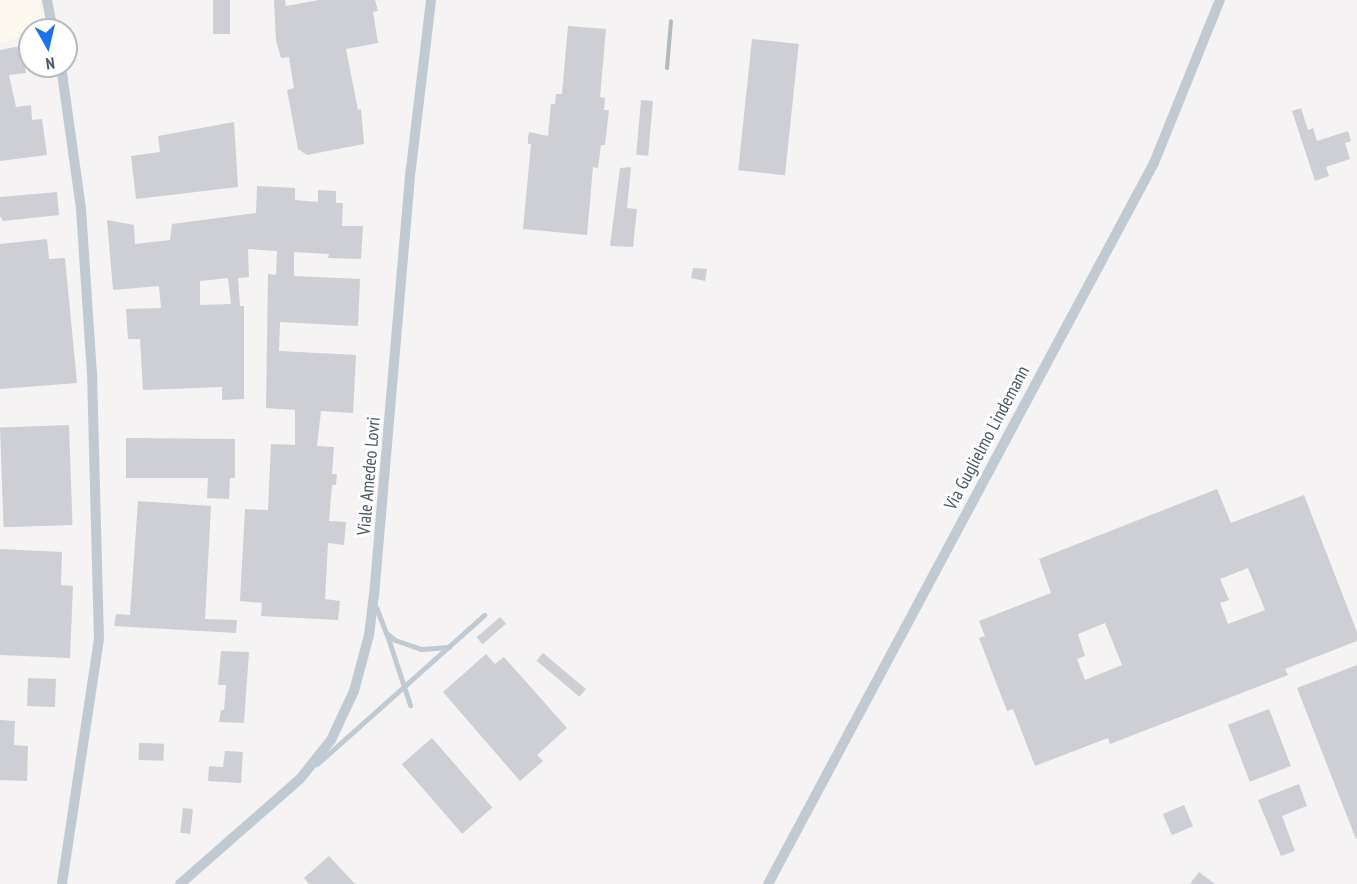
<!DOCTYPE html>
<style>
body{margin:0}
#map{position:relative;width:1357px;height:884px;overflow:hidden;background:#f5f3f3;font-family:"PT Sans Narrow",sans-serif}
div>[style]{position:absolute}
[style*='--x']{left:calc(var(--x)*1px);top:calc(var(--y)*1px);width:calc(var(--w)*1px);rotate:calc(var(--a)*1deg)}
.commercial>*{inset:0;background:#fdf9ef}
.building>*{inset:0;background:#cdcfd5;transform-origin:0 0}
.lane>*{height:5px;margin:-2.5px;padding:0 2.5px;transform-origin:2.5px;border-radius:2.5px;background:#c1cad2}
.street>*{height:10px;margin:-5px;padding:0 5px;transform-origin:5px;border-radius:5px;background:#c1cad2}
.rail>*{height:4px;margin:-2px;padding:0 2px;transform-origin:2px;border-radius:2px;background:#b5b8bd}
span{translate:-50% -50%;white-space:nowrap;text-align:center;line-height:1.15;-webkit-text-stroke:6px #fff;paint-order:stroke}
.street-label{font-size:18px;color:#4a5661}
.north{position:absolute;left:18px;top:18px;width:60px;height:60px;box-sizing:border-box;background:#fff;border:2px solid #b7bbc0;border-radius:50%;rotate:172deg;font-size:16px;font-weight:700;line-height:24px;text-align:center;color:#4a5661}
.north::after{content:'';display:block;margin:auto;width:21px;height:27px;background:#1a73e8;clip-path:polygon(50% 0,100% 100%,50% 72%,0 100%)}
</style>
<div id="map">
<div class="commercial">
<div style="clip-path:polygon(0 0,39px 0,44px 30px,30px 30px,30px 35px,0 42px)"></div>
</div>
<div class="building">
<div style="left:213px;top:0;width:17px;height:34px"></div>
<div style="clip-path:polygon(274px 0,285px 0,286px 6px,319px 0,375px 0,378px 11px,373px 12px,378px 43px,346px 49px,358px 110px,361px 109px,364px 144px,307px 155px,298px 149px,287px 90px,294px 88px,289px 57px,281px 58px,276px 40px)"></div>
<div style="clip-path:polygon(568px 26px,606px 29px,600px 97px,605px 98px,604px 110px,609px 110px,605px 145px,601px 145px,598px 168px,593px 167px,587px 235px,523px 229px,531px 144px,528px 144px,528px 137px,529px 132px,548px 136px,551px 104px,555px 104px,556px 94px,562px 94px)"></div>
<div style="left:752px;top:39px;width:47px;height:132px;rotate:6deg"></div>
<div style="clip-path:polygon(21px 46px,26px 73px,9px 75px,16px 107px,31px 105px,32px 120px,42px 119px,47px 155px,0 161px,0 50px)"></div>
<div style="left:641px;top:100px;width:12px;height:55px;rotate:5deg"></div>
<div style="clip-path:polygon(1301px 108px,1308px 130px,1313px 128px,1317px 141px,1348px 131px,1351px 141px,1345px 143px,1350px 159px,1326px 167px,1329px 176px,1315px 181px,1292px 111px)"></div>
<div style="clip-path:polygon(234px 122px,238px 187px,136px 199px,131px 156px,160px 152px,158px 136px)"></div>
<div style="clip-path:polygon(631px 167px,627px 208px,637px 209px,633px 247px,610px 246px,620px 168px)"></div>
<div style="clip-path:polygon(evenodd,257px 186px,295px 188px,295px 200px,318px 202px,318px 190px,336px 191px,336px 203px,343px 203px,342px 226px,363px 226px,361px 259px,328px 258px,329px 254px,294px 252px,294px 276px,360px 279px,358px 326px,280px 322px,279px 351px,356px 355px,353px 413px,321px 411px,317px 446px,334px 447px,332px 474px,337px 474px,336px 485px,332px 485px,329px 521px,346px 522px,344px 545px,328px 543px,325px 599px,340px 601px,338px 620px,261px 616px,262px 603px,240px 601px,245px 509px,268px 510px,271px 444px,295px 445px,295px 410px,266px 408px,268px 274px,276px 275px,277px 251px,248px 249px,249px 277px,238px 278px,240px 306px,244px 306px,244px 399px,222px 400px,222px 387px,143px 390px,140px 339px,128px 339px,126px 309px,161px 308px,159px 286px,113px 290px,107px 220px,134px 225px,135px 244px,170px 240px,172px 224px,256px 213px,257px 186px,228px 278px,231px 304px,200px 305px,200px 281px,228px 278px)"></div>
<div style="clip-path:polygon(57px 192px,59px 215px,3px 221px,0 216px,0 197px)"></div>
<div style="clip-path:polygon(47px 239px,49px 259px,65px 258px,77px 383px,0 389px,0 244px)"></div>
<div style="clip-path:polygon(693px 268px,707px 269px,705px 281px,691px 278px)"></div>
<div style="left:69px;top:425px;width:100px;height:69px;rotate:88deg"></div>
<div style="clip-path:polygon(126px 438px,235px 439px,235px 478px,230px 478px,229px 499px,207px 498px,208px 478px,126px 478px)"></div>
<div style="clip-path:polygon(evenodd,1217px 489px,1231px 523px,1304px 495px,1357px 632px,1357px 641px,1285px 669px,1288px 675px,1110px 744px,1108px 738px,1035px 766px,1013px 709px,1007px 711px,979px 638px,985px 636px,979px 621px,1051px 593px,1039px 559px,1217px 489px,1248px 568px,1265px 610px,1228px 624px,1220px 603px,1229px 600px,1220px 579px,1248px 568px,1217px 489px,1105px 623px,1122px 665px,1085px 680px,1077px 659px,1085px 656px,1078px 634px,1105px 623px)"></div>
<div style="clip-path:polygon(138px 501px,211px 506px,205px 619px,237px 620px,236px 633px,114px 626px,116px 614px,130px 615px)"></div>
<div style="clip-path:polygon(0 549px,62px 552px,61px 585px,73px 586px,70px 658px,0 655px)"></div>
<div style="left:500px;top:617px;width:9px;height:31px;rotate:49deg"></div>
<div style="clip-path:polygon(221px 651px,249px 652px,244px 723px,219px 722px,221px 710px,224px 710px,226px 685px,218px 685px)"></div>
<div style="left:543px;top:653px;width:56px;height:10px;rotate:40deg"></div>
<div style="clip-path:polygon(486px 654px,495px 664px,504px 657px,567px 728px,537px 755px,543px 761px,520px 781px,443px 692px)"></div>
<div style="clip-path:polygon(1357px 665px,1357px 839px,1356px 839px,1297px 688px)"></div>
<div style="left:28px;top:678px;width:28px;height:28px;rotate:2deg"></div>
<div style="left:1269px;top:709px;width:61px;height:44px;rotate:69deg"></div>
<div style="clip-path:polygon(0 720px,15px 721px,14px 745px,28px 746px,27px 781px,0 780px)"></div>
<div style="left:432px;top:738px;width:92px;height:40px;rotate:49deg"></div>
<div style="left:139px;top:743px;width:25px;height:17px;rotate:2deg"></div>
<div style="clip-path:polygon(225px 751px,243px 752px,241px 783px,208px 781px,209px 766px,223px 767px)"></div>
<div style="clip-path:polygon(1299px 784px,1307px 806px,1282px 816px,1295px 851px,1281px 856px,1258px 800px)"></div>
<div style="left:1184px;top:805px;width:23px;height:23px;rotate:67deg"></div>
<div style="left:183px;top:808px;width:10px;height:25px;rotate:6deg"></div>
<div style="clip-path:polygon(329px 856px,355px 884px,309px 884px,304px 878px)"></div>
<div style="clip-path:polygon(1199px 872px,1215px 884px,1190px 884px)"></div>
</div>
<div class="lane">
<div style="--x:376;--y:607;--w:28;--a:69"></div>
<div style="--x:386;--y:633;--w:11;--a:38"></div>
<div style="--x:395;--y:640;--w:28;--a:19"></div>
<div style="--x:421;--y:649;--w:28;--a:-4"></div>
<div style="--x:387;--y:635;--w:74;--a:71.8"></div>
<div style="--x:317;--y:764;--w:224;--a:-41.7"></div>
</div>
<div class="street">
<div style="--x:47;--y:0;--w:31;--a:79"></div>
<div style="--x:61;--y:66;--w:144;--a:82"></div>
<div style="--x:81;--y:209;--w:164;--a:86.2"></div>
<div style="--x:92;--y:373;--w:266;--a:88.5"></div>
<div style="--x:99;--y:639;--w:248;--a:98.6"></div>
<div style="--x:180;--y:884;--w:159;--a:-41.2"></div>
<div style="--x:300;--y:779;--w:50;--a:-51.5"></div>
<div style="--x:331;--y:740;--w:54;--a:-64.9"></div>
<div style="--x:354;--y:691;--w:58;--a:-75"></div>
<div style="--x:369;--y:635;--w:39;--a:-83"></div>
<div style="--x:374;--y:596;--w:430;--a:-85.1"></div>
<div style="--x:411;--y:168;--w:169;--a:-83.2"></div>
<div style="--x:768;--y:884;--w:818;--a:-61.84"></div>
<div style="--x:1154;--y:163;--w:176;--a:-68"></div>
</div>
<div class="rail">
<div style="--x:667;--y:68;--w:47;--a:-85.1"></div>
</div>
<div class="street-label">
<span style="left:987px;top:438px;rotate:-62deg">Via Guglielmo Lindemann</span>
<span style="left:369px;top:476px;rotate:-85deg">Viale Amedeo Lovri</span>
</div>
<div class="north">N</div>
</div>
